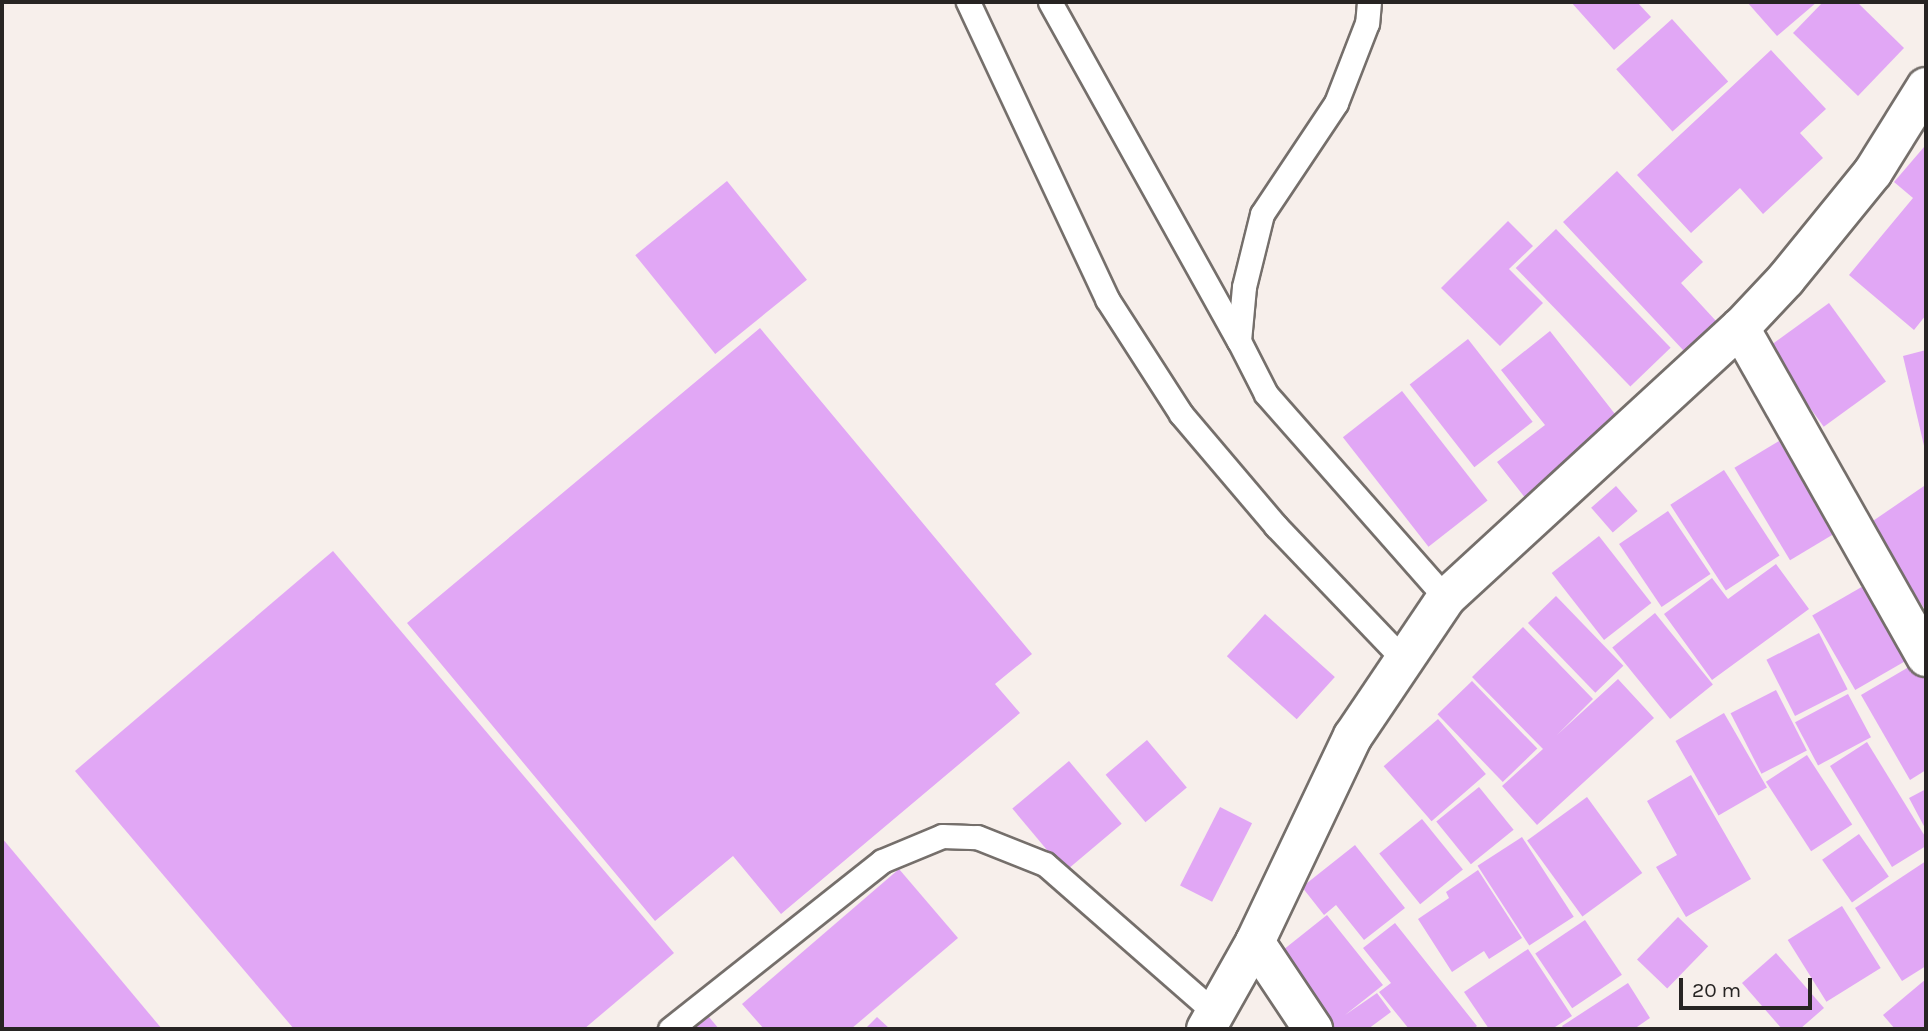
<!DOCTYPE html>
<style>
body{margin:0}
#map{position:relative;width:1928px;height:1031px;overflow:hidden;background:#f7efeb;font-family:Karla,sans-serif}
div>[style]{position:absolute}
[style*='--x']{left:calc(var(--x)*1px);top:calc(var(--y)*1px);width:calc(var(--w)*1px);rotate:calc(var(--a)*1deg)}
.building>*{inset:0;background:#e1a7f5;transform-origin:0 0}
.roads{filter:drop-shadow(2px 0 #756f6b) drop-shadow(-2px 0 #756f6b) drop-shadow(0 2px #756f6b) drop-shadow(0 -2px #756f6b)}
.service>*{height:23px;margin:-11.5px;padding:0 11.5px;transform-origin:11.5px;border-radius:11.5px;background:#fff}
.minor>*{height:38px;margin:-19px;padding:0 19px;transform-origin:19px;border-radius:19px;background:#fff}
.tertiary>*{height:38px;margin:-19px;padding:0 19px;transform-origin:19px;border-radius:19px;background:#fff}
span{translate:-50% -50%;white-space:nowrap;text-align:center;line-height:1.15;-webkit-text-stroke:6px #f7efeb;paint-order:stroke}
.frame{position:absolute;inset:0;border:4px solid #272423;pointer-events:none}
.scale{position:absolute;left:1679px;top:978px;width:133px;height:32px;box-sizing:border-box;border:4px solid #272423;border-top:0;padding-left:9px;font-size:21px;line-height:24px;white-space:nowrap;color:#272423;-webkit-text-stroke:5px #f7efeb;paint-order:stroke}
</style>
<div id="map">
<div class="building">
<div style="clip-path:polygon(1571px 2px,1637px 2px,1651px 17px,1614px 50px)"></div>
<div style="clip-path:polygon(1747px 2px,1817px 2px,1777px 36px)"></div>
<div style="clip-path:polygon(1823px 2px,1857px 2px,1904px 48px,1858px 96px,1793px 33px)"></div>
<div style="left:1672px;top:19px;width:84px;height:75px;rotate:48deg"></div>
<div style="clip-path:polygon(1771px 50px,1826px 109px,1800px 133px,1823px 158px,1763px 214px,1740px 188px,1691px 233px,1637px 175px)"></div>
<div style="clip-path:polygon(1924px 147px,1926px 315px,1914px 330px,1849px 275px,1913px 198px,1894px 182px)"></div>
<div style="clip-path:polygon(1617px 171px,1703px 262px,1681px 283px,1716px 321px,1684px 351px,1563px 222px)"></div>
<div style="left:727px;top:181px;width:127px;height:118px;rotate:51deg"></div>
<div style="clip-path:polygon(1508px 221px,1533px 246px,1509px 269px,1543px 303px,1500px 346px,1441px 288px)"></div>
<div style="left:1556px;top:229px;width:165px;height:56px;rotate:46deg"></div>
<div style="left:1829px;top:303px;width:97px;height:77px;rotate:54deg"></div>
<div style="clip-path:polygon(760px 328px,1032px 654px,995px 684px,1020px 713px,781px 914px,733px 856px,655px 921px,407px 623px)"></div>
<div style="clip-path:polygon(1550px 331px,1622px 423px,1526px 499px,1497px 462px,1545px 425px,1501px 370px)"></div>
<div style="left:1468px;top:339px;width:105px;height:74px;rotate:52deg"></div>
<div style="clip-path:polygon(1926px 350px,1926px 449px,1925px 450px,1903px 356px)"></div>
<div style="left:1402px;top:391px;width:139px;height:75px;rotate:52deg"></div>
<div style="left:1779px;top:441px;width:108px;height:52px;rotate:59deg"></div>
<div style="left:1724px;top:470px;width:102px;height:64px;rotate:57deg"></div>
<div style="left:1616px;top:486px;width:33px;height:33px;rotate:49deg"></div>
<div style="clip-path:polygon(1924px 486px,1926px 490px,1926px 611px,1867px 525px)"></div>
<div style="left:1668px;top:511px;width:76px;height:59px;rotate:56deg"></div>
<div style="left:1599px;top:536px;width:85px;height:60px;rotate:52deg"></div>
<div style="clip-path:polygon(333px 551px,674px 953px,584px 1029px,294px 1029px,75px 771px)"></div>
<div style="clip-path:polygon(1776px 564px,1809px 609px,1712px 680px,1664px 614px,1712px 578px,1728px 599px)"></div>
<div style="left:1872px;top:581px;width:86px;height:69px;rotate:60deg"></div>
<div style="left:1556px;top:596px;width:97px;height:39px;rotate:46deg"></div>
<div style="left:1655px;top:613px;width:92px;height:55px;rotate:51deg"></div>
<div style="left:1265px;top:614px;width:94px;height:57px;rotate:42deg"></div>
<div style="clip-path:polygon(1523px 627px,1593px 699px,1557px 735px,1618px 679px,1654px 718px,1537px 825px,1502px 786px,1543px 749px,1472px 677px)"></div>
<div style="left:1819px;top:633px;width:63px;height:59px;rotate:63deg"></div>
<div style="clip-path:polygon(1919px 661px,1926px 673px,1926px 770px,1910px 780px,1861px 695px)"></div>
<div style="left:1472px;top:681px;width:94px;height:48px;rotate:46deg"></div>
<div style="left:1776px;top:690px;width:68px;height:51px;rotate:63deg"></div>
<div style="left:1848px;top:694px;width:49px;height:60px;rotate:62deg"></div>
<div style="left:1724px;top:713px;width:86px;height:56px;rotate:60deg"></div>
<div style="left:1438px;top:719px;width:73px;height:72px;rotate:49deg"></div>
<div style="left:1147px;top:740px;width:62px;height:54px;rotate:50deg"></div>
<div style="clip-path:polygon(1867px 742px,1926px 838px,1926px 846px,1892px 867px,1830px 766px)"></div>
<div style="left:1807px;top:755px;width:83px;height:49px;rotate:57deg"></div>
<div style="left:1069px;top:761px;width:82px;height:74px;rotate:50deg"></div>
<div style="clip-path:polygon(1691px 775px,1751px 879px,1686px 917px,1656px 867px,1677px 855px,1647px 801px)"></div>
<div style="left:1479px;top:787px;width:55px;height:55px;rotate:51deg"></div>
<div style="clip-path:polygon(1926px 789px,1926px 830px,1909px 798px)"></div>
<div style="left:1587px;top:797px;width:94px;height:74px;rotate:54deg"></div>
<div style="left:1220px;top:807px;width:36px;height:88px;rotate:27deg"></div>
<div style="left:1422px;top:819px;width:65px;height:55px;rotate:51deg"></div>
<div style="left:1859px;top:834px;width:52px;height:45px;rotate:55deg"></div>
<div style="left:1522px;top:837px;width:95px;height:53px;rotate:57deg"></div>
<div style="clip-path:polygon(2px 838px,162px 1029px,2px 1029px)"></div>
<div style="clip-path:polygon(1355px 845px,1405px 908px,1364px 940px,1336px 905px,1324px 915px,1302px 887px)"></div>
<div style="clip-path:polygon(1926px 861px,1926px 966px,1902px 981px,1855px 908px)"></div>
<div style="clip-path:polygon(899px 869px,958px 938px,851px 1029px,764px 1029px,742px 1004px)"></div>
<div style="clip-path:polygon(1478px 870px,1522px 938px,1489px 959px,1484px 951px,1452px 972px,1418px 919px,1449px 898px,1446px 892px)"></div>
<div style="left:1842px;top:906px;width:73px;height:64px;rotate:58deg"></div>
<div style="clip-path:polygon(1327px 915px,1383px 985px,1345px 1015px,1377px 993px,1391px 1012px,1368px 1029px,1328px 1029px,1334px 1025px,1278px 954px)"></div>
<div style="left:1678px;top:917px;width:42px;height:59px;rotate:44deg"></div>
<div style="left:1585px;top:920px;width:66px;height:60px;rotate:56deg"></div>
<div style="clip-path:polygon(1395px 923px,1477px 1026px,1473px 1029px,1409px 1029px,1379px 992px,1391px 983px,1363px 948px)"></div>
<div style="clip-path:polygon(1528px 949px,1572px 1016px,1552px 1029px,1489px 1029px,1464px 992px)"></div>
<div style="clip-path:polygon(1776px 953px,1824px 1008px,1800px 1029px,1782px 1029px,1742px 983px)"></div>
<div style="clip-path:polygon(1926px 979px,1926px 1029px,1895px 1029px,1883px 1015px)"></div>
<div style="clip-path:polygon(1628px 983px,1650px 1018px,1634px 1029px,1564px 1029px,1562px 1026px)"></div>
<div style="clip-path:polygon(709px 1017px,719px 1029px,694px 1029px)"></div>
<div style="clip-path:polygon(877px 1017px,890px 1029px,865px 1029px)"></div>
</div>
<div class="roads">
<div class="service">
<div style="--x:968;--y:2;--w:328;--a:64.9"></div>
<div style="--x:1107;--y:299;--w:137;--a:57.2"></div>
<div style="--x:1181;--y:414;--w:147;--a:49.7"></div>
<div style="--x:1276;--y:526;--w:184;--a:46.3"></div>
<div style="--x:1050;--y:2;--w:388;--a:60.9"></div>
<div style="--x:1369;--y:2;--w:21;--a:95"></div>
<div style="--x:1367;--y:23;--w:86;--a:111.2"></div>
<div style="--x:1336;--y:103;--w:133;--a:123.7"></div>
<div style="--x:1262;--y:214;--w:75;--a:103.9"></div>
<div style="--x:1244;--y:287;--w:54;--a:95.3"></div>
<div style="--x:1239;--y:341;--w:59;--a:63"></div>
<div style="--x:1266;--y:394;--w:272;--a:48.6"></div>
<div style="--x:670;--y:1029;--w:270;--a:-38.4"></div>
<div style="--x:882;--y:861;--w:65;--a:-22.6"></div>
<div style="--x:942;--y:836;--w:35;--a:2"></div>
<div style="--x:977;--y:837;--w:73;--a:21.7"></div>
<div style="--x:1045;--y:864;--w:226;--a:41.2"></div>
</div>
<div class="minor">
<div style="--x:1740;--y:328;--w:378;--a:60.5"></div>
<div style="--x:1255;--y:942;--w:105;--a:56.3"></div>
</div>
<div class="tertiary">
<div style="--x:1206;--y:1029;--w:100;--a:-60.6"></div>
<div style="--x:1255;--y:942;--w:228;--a:-64.6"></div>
<div style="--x:1353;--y:736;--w:166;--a:-56"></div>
<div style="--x:1446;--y:598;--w:399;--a:-42.6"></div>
<div style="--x:1740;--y:328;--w:67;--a:-46.8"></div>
<div style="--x:1786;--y:279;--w:138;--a:-50.9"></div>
<div style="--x:1873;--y:172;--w:100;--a:-58.1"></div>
</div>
</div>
<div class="frame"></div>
<div class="scale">20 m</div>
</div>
